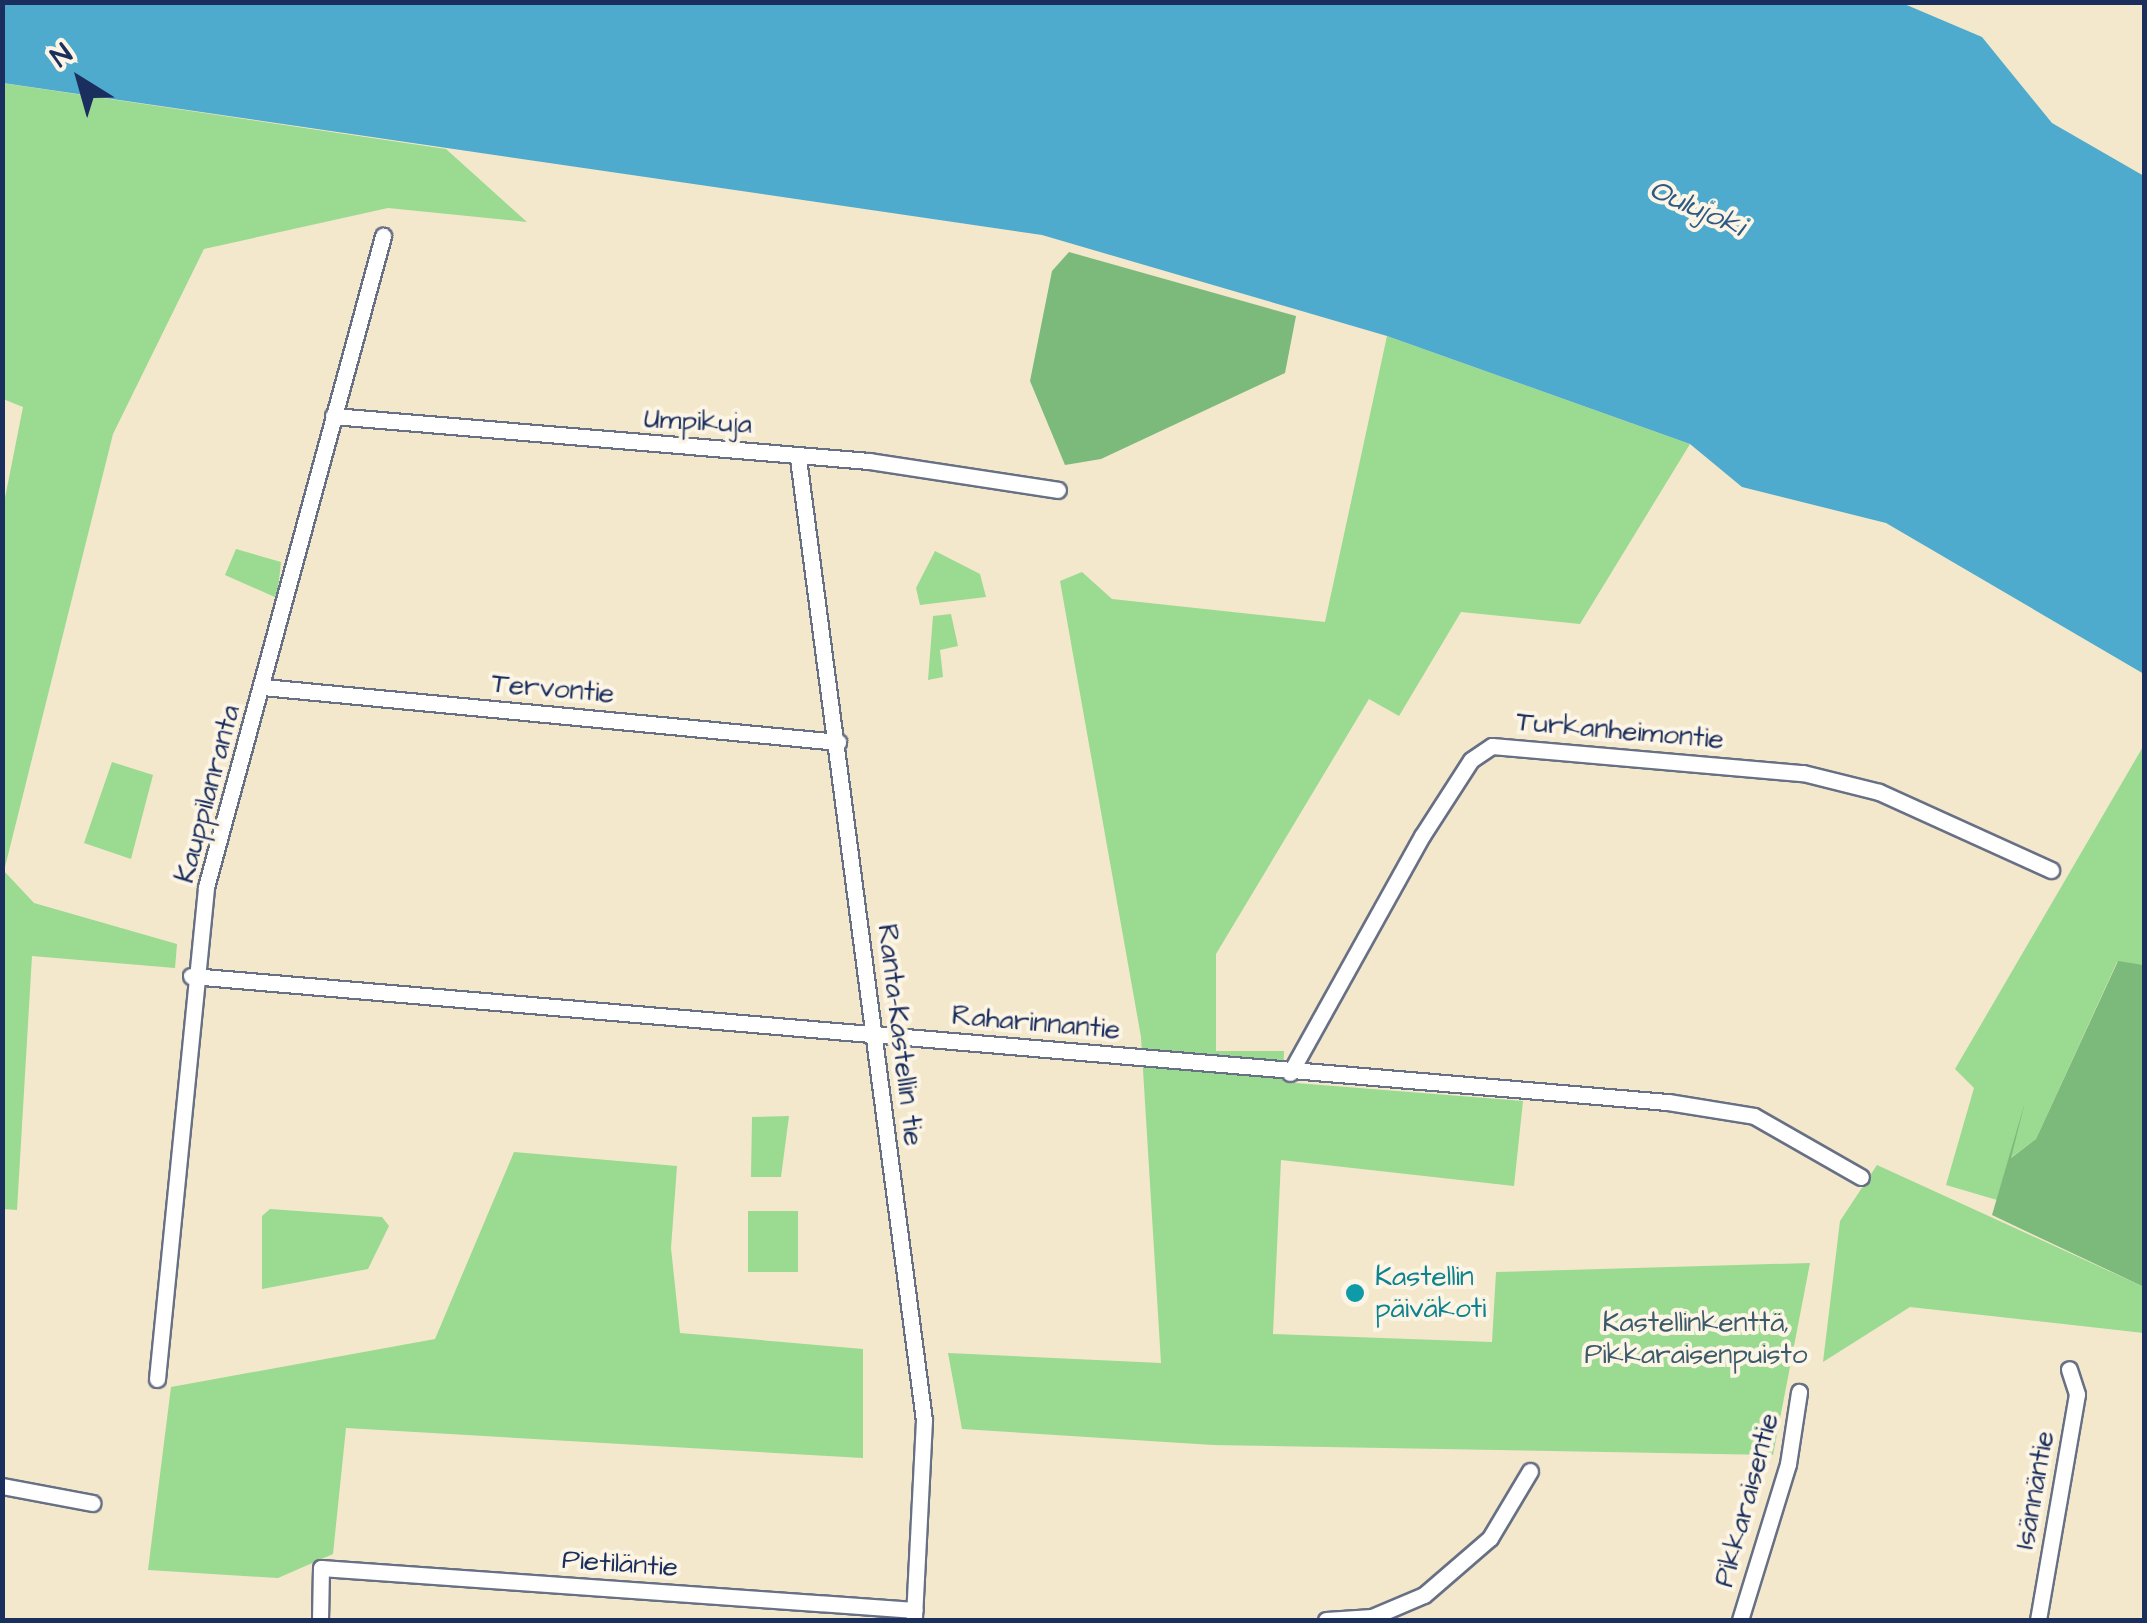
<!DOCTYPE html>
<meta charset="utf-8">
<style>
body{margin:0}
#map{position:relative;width:2147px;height:1623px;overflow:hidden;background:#f3e8cc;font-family:"Architects Daughter",sans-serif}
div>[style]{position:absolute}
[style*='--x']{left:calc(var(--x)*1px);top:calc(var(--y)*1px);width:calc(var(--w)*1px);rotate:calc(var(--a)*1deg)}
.green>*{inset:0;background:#9ada91;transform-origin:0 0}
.forest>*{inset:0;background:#7bba7b}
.water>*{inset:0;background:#4fabcd}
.roads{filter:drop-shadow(2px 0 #677084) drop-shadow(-2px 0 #677084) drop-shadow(0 2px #677084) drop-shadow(0 -2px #677084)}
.minor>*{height:15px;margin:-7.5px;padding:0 7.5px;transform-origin:7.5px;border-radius:7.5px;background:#fff}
.dots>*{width:28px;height:28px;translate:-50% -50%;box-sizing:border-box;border:5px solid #fcf5e5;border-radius:50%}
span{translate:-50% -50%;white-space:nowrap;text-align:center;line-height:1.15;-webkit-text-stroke:8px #fcf5e5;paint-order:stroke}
.street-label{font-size:28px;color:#1b2f5e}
.culture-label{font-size:28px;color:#0d838f}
.left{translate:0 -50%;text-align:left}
.park-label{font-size:28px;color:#3b5a6b}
.water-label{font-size:30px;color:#2d5a85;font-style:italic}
.frame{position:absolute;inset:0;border:5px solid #1b2f5e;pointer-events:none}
.north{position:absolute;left:30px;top:30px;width:100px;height:100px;-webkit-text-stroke:8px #fcf5e5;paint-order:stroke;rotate:323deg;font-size:28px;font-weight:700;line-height:40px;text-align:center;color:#1b2f5e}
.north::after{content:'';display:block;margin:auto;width:35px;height:45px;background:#1b2f5e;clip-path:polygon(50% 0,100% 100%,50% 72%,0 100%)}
</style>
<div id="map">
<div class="green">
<div style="clip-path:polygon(2px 83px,446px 149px,527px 222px,388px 208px,204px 249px,113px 434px,4px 871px,34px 903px,177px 944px,175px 968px,32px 956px,17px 1210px,2px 1209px,2px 513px,23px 407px,3px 399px)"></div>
<div style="clip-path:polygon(1387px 336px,1690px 444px,1580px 624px,1461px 612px,1399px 716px,1369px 699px,1216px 954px,1216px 1051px,1284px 1051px,1283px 1082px,1523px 1101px,1514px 1186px,1281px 1160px,1273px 1334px,1492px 1342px,1496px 1272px,1810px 1263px,1773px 1455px,1213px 1445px,962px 1429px,948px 1353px,1161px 1363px,1141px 1037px,1060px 581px,1082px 572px,1112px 599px,1325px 622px)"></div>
<div style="clip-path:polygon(236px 549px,281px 562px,277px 598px,225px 575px)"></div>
<div style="clip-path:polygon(935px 551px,980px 574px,986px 597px,920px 605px,916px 588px)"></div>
<div style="clip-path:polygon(951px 614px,958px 646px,940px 650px,943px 677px,928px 680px,933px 616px)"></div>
<div style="clip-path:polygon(2144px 745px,2144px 965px,2117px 962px,2036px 1139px,2009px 1159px,1997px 1200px,1946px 1185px,1974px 1088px,1955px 1069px)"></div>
<div style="clip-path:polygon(112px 762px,153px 775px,131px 859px,84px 843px)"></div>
<div style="clip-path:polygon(789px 1116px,781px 1177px,751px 1177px,752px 1117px)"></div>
<div style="clip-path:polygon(514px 1152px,677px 1166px,671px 1248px,680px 1333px,863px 1349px,863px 1458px,346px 1428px,333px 1554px,278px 1578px,148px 1570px,171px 1387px,435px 1339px)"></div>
<div style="clip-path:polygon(1877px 1165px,2144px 1287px,2144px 1333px,1910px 1307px,1823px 1362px,1840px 1221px)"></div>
<div style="clip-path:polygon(270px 1209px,382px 1217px,389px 1226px,368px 1269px,262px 1289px,262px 1216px)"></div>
<div style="left:748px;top:1211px;width:50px;height:61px"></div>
</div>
<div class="forest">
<div style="clip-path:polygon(1069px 252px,1296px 316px,1285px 373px,1101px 459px,1065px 465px,1030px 381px,1052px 271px)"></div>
<div style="clip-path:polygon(2118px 961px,2144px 965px,2144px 1287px,1992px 1215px,2025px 1102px,2011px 1158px,2036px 1139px)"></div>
</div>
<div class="water">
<div style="clip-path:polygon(2px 3px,1902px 3px,1982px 37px,2052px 123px,2144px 176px,2144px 674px,1886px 523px,1742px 487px,1690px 444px,1387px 336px,1042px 235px,3px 83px)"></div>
</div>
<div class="roads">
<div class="minor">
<div style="--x:333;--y:416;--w:538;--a:4.8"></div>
<div style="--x:869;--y:461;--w:191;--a:8.7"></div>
<div style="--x:798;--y:458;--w:970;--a:82.54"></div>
<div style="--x:924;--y:1420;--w:200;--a:92.9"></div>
<div style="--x:263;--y:687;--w:578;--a:5.46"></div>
<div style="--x:191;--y:976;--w:1482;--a:4.88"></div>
<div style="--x:1668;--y:1102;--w:87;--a:9.2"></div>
<div style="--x:1754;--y:1116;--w:123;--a:29.7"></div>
<div style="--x:1290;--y:1073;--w:271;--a:-60.9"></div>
<div style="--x:1422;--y:836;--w:90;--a:-57.2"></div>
<div style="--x:1471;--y:760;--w:25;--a:-34"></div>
<div style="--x:1492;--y:746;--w:312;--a:5"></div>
<div style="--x:1803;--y:773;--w:78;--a:14"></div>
<div style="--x:1879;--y:792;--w:189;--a:24.4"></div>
<div style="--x:157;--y:1379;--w:494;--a:-84.3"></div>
<div style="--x:206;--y:887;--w:675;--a:-74.79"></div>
<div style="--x:2;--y:1486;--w:92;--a:10.7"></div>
<div style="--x:320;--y:1620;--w:52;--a:-88.9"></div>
<div style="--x:321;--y:1568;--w:595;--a:4.04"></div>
<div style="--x:1326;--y:1620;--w:46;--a:-3.7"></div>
<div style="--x:1372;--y:1617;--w:56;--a:-22.9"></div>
<div style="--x:1424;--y:1595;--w:87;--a:-40.8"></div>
<div style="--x:1490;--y:1538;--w:78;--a:-59.2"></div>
<div style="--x:1740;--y:1620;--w:163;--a:-72.9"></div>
<div style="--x:1788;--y:1464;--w:73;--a:-81.3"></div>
<div style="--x:2038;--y:1620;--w:229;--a:-80.2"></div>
<div style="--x:2077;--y:1394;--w:26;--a:-108"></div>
</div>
</div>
<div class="dots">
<div style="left:1355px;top:1293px;background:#0f9aa8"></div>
</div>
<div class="street-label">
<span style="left:698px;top:422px;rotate:3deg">Umpikuja</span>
<span style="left:553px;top:689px;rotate:5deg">Tervontie</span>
<span style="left:1620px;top:731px;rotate:5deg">Turkanheimontie</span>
<span style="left:208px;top:794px;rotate:-75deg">Kauppilanranta</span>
<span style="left:1036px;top:1023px;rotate:5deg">Raharinnantie</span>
<span style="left:900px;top:1035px;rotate:83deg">Ranta-Kastellin tie</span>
<span style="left:2035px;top:1490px;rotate:-80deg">Isännäntie</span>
<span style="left:1747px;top:1500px;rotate:-75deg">Pikkaraisentie</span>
<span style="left:620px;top:1564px;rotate:4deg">Pietiläntie</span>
</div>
<div class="culture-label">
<span class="left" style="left:1375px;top:1293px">Kastellin<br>päiväkoti</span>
</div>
<div class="park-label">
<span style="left:1696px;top:1339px">Kastellinkenttä,<br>Pikkaraisenpuisto</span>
</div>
<div class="water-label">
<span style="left:1697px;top:208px;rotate:24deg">Oulujoki</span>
</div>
<div class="frame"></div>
<div class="north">N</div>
</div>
